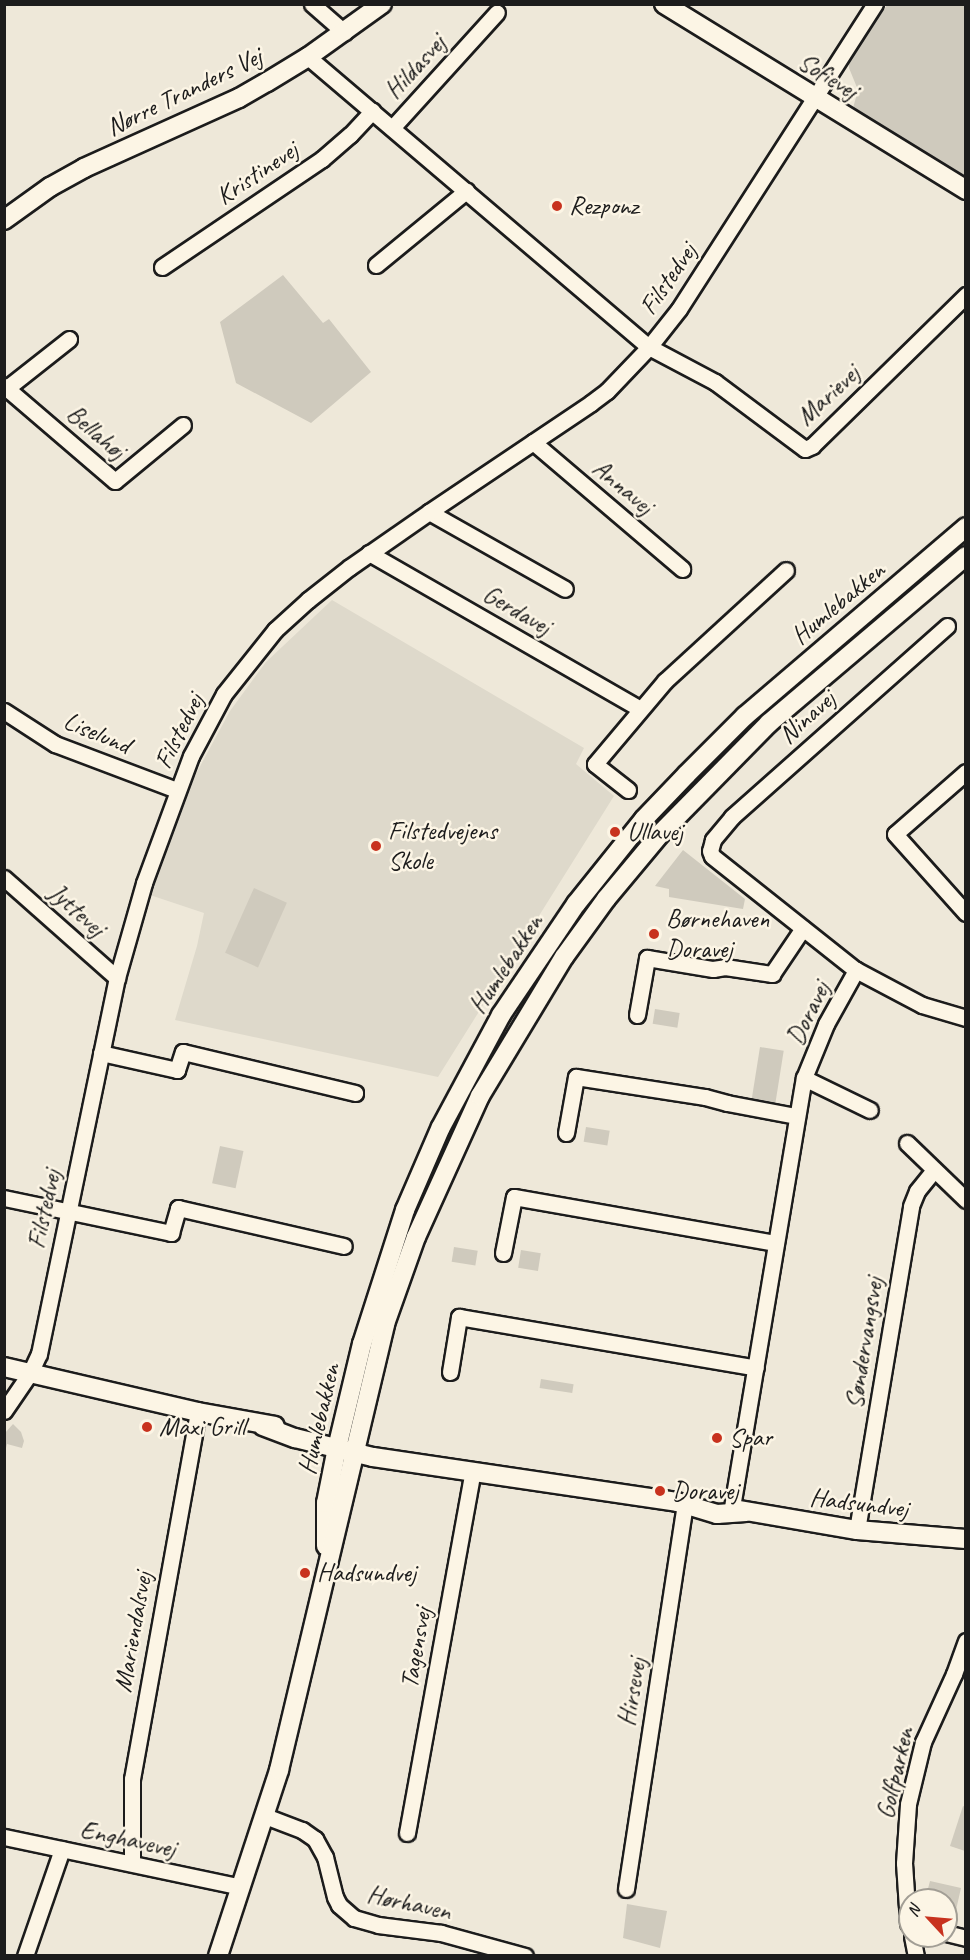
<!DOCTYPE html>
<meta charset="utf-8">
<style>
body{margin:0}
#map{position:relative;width:970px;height:1960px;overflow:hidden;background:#eee8d9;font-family:Caveat,sans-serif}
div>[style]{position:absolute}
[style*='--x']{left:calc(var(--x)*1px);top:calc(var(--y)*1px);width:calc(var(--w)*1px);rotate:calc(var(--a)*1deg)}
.built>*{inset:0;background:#ded9cb}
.green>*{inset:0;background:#cfcabd;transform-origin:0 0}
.roads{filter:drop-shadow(2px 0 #1c1c1c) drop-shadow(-2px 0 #1c1c1c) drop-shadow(0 2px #1c1c1c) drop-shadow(0 -2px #1c1c1c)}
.minor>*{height:15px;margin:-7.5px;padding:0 7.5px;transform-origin:7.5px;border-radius:7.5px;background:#fcf5e5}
.tertiary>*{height:18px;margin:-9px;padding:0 9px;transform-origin:9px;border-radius:9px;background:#fcf5e5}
.dots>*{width:16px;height:16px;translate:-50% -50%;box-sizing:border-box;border:3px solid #fcf5e5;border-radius:50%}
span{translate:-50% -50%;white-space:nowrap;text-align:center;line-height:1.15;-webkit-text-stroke:5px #fcf5e5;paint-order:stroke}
.street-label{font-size:26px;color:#1c1c1c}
.poi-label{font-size:26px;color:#1c1c1c}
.left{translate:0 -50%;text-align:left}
.frame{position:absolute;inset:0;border:6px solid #1c1c1c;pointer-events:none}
.north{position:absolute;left:898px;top:1888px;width:60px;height:60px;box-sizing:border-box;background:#fcf5e5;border:2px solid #a29e95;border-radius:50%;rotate:296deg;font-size:16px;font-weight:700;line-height:24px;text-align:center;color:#1c1c1c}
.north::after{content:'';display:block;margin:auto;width:21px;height:27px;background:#c8321e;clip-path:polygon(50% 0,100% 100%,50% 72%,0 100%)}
</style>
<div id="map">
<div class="built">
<div style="clip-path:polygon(332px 600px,584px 748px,576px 764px,614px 796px,438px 1077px,175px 1020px,197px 946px,204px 913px,150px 895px,191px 783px,230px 711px,266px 662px)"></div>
</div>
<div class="green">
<div style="clip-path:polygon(887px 5px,965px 5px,965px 177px,853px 108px,858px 90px,849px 68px,849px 62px)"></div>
<div style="clip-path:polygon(283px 275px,323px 323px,329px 319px,371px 372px,311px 423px,236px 383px,220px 322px)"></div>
<div style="clip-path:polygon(683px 850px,745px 899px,743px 909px,669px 897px,669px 889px,655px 886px)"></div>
<div style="left:254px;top:888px;width:36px;height:71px;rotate:24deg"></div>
<div style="left:655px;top:1009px;width:25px;height:15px;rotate:9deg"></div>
<div style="left:760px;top:1047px;width:24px;height:54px;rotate:9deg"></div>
<div style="left:586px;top:1127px;width:24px;height:15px;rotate:9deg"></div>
<div style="left:220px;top:1146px;width:24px;height:38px;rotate:12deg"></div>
<div style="left:454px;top:1247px;width:24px;height:15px;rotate:9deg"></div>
<div style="left:521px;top:1250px;width:20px;height:18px;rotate:9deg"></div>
<div style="left:541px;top:1379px;width:33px;height:9px;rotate:9deg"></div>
<div style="clip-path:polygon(13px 1424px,21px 1432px,24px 1441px,22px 1448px,7px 1444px,5px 1452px,5px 1433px)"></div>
<div style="clip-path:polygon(963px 1806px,965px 1807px,965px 1851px,950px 1846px)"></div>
<div style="clip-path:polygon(930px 1881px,961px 1888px,956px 1910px,946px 1907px,946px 1900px,925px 1900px)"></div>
<div style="clip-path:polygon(627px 1904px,667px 1911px,660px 1948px,623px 1938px)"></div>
</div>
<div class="roads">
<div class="minor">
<div style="--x:312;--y:4;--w:43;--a:41.2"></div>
<div style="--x:308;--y:57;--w:448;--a:40.4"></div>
<div style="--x:649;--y:347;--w:75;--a:27.9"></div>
<div style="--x:715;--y:382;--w:112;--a:36.7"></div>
<div style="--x:805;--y:449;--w:8;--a:-23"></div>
<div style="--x:812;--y:446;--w:216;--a:-44.4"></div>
<div style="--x:392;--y:128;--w:156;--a:-47.8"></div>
<div style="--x:376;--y:265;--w:117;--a:-39.4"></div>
<div style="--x:162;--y:267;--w:193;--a:-34"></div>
<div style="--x:322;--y:159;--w:37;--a:-41"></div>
<div style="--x:350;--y:135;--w:33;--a:-47"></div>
<div style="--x:4;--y:386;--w:146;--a:40.6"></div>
<div style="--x:115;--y:481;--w:88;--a:-39.5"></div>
<div style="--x:7;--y:388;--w:79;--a:-38.3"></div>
<div style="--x:533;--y:442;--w:196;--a:40.4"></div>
<div style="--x:429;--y:512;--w:156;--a:29.5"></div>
<div style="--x:369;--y:553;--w:313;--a:29.9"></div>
<div style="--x:947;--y:626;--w:288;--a:138.4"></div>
<div style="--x:732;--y:817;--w:30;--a:130"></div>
<div style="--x:713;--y:840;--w:11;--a:105"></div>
<div style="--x:710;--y:851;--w:5;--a:68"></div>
<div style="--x:712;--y:856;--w:184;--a:38.4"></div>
<div style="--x:856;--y:970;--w:75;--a:27.9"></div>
<div style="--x:922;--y:1005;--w:46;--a:16.5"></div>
<div style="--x:4;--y:711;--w:61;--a:32.9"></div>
<div style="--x:55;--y:744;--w:130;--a:20.7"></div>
<div style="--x:966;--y:772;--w:94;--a:138.9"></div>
<div style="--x:895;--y:834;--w:106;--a:48.1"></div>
<div style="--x:628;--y:790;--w:42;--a:-141.8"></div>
<div style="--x:595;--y:764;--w:109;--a:-49.9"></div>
<div style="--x:665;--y:681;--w:164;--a:-42.5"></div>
<div style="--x:4;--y:878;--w:151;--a:41.5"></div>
<div style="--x:637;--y:1015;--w:58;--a:-80"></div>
<div style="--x:647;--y:958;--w:67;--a:9.5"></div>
<div style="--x:713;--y:969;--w:12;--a:-9"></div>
<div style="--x:725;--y:967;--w:48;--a:8.5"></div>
<div style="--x:772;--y:974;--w:55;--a:-56"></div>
<div style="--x:101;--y:1053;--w:78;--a:12.6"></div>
<div style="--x:177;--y:1070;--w:19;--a:-72"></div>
<div style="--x:183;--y:1052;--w:177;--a:13.4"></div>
<div style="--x:804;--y:1078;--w:73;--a:25.9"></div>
<div style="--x:566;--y:1133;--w:57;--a:-79.9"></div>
<div style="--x:576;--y:1077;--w:131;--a:8.8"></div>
<div style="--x:705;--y:1097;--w:23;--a:15"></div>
<div style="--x:727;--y:1103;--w:70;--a:10.7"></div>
<div style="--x:907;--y:1143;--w:82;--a:44"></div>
<div style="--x:4;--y:1198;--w:171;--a:11.8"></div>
<div style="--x:171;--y:1233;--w:26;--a:-74"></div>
<div style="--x:178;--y:1208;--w:170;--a:12.9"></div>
<div style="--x:503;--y:1253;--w:57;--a:-78.9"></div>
<div style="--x:514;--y:1197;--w:266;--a:10"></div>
<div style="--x:450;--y:1372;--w:56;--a:-80.7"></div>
<div style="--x:459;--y:1317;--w:301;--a:9.7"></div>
<div style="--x:4;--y:1411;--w:46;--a:-55.6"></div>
<div style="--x:30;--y:1373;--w:21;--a:-65"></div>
<div style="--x:39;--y:1354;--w:384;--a:-78.3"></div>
<div style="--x:117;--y:978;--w:99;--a:-74.1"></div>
<div style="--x:144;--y:883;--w:135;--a:-69.7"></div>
<div style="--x:191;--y:756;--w:70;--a:-62"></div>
<div style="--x:224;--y:694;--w:82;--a:-51.4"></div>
<div style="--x:275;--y:630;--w:45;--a:-42.3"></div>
<div style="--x:308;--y:600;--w:53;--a:-38.2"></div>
<div style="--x:350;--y:567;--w:96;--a:-34.8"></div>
<div style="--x:429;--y:512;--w:195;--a:-33.9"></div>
<div style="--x:591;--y:403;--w:20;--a:-37"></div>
<div style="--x:607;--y:391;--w:61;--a:-46.3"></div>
<div style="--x:649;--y:347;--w:48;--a:-51.7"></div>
<div style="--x:679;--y:309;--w:363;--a:-57.3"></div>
<div style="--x:731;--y:1513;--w:441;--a:-80.5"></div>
<div style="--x:804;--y:1078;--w:58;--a:-67.8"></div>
<div style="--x:826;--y:1024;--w:62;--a:-60.9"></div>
<div style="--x:857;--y:1530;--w:328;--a:-80.5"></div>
<div style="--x:911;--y:1206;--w:16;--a:-68"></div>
<div style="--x:917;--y:1191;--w:27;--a:-51"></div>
<div style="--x:265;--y:1816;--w:40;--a:21"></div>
<div style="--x:302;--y:1830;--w:16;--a:35"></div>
<div style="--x:315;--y:1839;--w:21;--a:61"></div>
<div style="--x:325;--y:1857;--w:41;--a:76"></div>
<div style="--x:335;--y:1897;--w:9;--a:63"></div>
<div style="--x:339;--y:1905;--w:20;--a:41"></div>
<div style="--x:354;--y:1918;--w:25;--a:16"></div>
<div style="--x:378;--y:1925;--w:64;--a:7.2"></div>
<div style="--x:441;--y:1933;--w:87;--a:15.3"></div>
<div style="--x:407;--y:1833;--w:368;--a:-79.7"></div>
<div style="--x:4;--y:1837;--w:242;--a:11.9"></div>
<div style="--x:132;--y:1863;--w:84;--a:-90"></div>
<div style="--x:132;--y:1779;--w:373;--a:-79.8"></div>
<div style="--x:626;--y:1889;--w:391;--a:-81.3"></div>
<div style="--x:908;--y:1923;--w:60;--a:-93.8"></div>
<div style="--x:904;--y:1863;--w:59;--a:-86.1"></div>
<div style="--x:908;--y:1804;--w:64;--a:-76.4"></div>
<div style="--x:923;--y:1742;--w:75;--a:-65.5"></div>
<div style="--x:954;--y:1674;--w:35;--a:-70"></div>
<div style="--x:946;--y:1933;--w:21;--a:14"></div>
<div style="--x:912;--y:1936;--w:20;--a:79"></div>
<div style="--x:25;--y:1956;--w:113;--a:-70.9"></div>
</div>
<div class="tertiary">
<div style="--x:664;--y:4;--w:355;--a:31.6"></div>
<div style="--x:4;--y:220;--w:57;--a:-35.7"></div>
<div style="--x:50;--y:187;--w:39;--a:-29"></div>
<div style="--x:84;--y:168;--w:170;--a:-24.3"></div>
<div style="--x:239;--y:98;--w:32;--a:-30"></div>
<div style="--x:267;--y:82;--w:48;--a:-31.4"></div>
<div style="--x:308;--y:57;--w:91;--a:-35.6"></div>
<div style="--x:4;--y:1367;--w:199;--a:13.1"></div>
<div style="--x:198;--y:1412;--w:78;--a:10.3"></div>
<div style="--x:263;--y:1426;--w:34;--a:21"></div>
<div style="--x:295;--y:1438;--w:80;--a:13.7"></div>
<div style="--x:373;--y:1457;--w:307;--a:8.4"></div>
<div style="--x:677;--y:1502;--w:42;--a:16.7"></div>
<div style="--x:717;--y:1514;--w:29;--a:-4"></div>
<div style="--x:734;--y:1509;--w:125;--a:9.7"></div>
<div style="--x:857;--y:1530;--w:109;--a:4.7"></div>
<div style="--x:326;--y:1546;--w:43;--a:-90"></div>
<div style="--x:326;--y:1503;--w:56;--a:-78.7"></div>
<div style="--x:337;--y:1448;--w:107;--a:-76.5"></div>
<div style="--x:362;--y:1344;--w:141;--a:-72.2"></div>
<div style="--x:405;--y:1210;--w:90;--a:-66.6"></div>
<div style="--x:441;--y:1127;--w:127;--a:-61.8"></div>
<div style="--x:501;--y:1015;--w:134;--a:-56"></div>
<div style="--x:576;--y:904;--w:109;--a:-51.3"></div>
<div style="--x:644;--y:819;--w:62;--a:-46.3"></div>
<div style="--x:687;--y:774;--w:82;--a:-45"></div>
<div style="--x:745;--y:716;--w:291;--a:-40.5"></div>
<div style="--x:218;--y:1956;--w:196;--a:-71.8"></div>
<div style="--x:279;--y:1770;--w:458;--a:-76.6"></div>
<div style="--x:385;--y:1324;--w:92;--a:-70.4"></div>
<div style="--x:416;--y:1237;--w:155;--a:-65.6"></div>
<div style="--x:480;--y:1096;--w:162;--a:-58.9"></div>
<div style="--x:564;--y:957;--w:72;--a:-54.1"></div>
<div style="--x:606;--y:899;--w:86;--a:-50.2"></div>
<div style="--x:661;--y:833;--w:154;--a:-45.5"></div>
<div style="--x:769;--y:723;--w:258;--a:-40.3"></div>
</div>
</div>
<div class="dots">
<div style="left:557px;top:206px;background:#c8321e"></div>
<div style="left:615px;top:832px;background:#c8321e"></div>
<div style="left:376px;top:846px;background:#c8321e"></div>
<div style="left:654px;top:934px;background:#c8321e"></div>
<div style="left:147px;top:1427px;background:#c8321e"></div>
<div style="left:717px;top:1438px;background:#c8321e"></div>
<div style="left:660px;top:1491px;background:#c8321e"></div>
<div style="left:305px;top:1573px;background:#c8321e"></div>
</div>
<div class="street-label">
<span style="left:415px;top:67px;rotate:-48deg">Hildasvej</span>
<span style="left:828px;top:76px;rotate:32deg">Sofievej</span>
<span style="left:184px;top:92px;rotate:-26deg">Nørre Tranders Vej</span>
<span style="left:257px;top:173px;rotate:-34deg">Kristinevej</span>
<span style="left:668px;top:279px;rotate:-56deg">Filstedvej</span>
<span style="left:828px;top:395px;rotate:-43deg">Marievej</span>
<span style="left:96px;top:432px;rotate:40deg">Bellahøj</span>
<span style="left:623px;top:487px;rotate:40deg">Annavej</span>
<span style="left:838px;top:603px;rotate:-40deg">Humlebakken</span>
<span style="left:517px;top:610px;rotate:30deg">Gerdavej</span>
<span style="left:807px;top:717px;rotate:-42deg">Ninavej</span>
<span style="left:179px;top:731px;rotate:-64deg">Filstedvej</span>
<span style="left:97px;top:733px;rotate:23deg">Liselund</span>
<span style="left:77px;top:910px;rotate:42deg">Jyttevej</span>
<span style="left:506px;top:964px;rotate:-57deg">Humlebakken</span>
<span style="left:808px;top:1013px;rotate:-64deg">Doravej</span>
<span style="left:44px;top:1209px;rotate:-78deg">Filstedvej</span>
<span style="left:864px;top:1343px;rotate:-81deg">Søndervangsvej</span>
<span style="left:319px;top:1419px;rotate:-77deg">Humlebakken</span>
<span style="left:859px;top:1503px;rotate:7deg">Hadsundvej</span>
<span style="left:133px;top:1632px;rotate:-80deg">Mariendalsvej</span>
<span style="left:416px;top:1648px;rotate:-80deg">Tagensvej</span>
<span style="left:632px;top:1692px;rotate:-81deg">Hirsevej</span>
<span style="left:895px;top:1773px;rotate:-77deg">Golfparken</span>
<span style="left:128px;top:1839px;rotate:12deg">Enghavevej</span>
<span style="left:409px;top:1903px;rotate:12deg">Hørhaven</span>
</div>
<div class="poi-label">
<span class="left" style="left:569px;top:206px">Rezponz</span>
<span class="left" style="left:388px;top:846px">Filstedvejens<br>Skole</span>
<span class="left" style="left:627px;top:832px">Ullavej</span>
<span class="left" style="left:666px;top:934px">Børnehaven<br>Doravej</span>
<span class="left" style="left:159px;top:1427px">Maxi Grill</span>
<span class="left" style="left:729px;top:1438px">Spar</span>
<span class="left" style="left:672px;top:1491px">Doravej</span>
<span class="left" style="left:317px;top:1573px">Hadsundvej</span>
</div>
<div class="frame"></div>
<div class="north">N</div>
</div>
